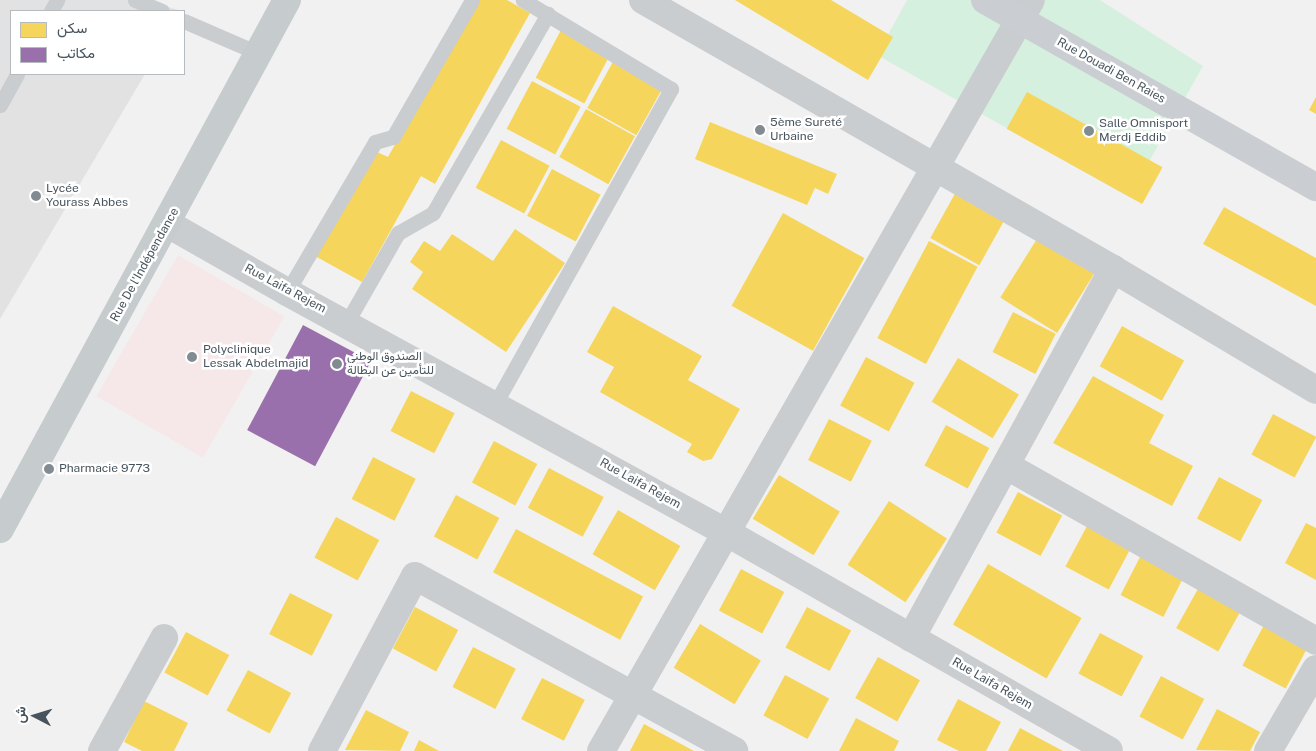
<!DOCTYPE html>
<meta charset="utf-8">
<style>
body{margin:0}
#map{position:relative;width:1316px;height:751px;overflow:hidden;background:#f1f1f1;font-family:"Public Sans",Vazirmatn,sans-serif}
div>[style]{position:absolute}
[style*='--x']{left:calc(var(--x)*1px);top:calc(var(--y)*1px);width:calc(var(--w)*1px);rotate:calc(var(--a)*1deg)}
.education>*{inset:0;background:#e3e2e3}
.medical>*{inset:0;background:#f6e8e8;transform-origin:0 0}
.green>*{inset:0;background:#d5f0de}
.homes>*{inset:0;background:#f6d55c;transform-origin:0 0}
.offices>*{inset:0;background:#9970ab;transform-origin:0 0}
.lane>*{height:15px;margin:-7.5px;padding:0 7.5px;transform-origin:7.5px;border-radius:7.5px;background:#cacdcf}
.street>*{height:28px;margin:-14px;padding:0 14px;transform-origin:14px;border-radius:14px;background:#cacdcf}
.secondary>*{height:28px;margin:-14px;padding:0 14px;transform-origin:14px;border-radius:14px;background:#cacdd1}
.primary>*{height:28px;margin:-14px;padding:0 14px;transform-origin:14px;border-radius:14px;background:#c6cbcd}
.dots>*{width:14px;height:14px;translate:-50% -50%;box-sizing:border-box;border:2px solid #fff;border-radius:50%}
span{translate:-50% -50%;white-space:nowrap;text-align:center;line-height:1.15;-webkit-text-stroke:5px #fff;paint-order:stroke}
.street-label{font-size:12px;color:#47545d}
.poi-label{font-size:12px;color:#47545d}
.left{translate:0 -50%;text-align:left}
.legend{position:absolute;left:10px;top:10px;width:175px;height:65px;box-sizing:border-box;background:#fff;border:1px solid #b5bbbe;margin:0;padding:6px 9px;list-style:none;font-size:15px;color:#47545d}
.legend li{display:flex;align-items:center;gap:10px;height:25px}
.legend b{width:25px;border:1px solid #b5bbbe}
.north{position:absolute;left:10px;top:691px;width:50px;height:50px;-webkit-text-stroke:4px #fff;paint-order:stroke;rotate:275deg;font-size:14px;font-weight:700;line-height:20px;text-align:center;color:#47545d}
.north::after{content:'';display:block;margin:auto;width:18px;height:22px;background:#47545d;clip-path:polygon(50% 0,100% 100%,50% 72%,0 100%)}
</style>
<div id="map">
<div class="education">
<div style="clip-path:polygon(0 0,144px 0,182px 11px,11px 11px,11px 74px,145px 74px,0 319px)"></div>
</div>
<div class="medical">
<div style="left:178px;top:255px;width:123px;height:163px;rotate:30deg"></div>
</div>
<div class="green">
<div style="clip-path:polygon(907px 0,1100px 0,1203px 66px,1129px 197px,877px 55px)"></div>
</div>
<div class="homes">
<div style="clip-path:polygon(476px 0,507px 0,530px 13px,435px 184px,421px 176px,362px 282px,315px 256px,375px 151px,388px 157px)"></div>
<div style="clip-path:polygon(735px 0,831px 0,893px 37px,868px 80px)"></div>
<div style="left:561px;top:30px;width:55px;height:54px;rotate:28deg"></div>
<div style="left:614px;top:60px;width:56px;height:55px;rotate:29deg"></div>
<div style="left:532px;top:81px;width:55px;height:54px;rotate:28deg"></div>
<div style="left:1027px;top:92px;width:155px;height:42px;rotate:29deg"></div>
<div style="clip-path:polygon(1316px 97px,1316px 114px,1309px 110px)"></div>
<div style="left:586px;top:109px;width:56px;height:55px;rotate:29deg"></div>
<div style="clip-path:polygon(710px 122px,837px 174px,828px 194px,815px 188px,807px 205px,695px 159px)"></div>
<div style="left:501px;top:140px;width:55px;height:54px;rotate:28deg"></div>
<div style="left:552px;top:169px;width:55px;height:53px;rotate:28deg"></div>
<div style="left:957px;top:190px;width:56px;height:55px;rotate:29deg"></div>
<div style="clip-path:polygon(1224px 207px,1316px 258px,1316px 306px,1203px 244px)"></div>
<div style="left:783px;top:213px;width:93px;height:106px;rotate:29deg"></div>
<div style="clip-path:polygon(515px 229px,565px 263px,506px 352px,412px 289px,423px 272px,410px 262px,424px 241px,440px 251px,452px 234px,493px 261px)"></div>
<div style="left:1040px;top:234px;width:67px;height:75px;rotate:32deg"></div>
<div style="left:929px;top:241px;width:55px;height:110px;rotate:28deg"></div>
<div style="clip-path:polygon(613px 306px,702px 356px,688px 380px,740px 409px,712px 459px,703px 461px,687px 452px,692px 444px,600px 392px,614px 367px,587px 352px)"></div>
<div style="left:1013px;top:312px;width:48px;height:45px;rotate:27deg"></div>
<div style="left:1122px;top:326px;width:71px;height:46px;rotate:29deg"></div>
<div style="left:866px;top:357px;width:55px;height:55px;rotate:28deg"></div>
<div style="left:958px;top:358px;width:71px;height:51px;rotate:31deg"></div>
<div style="clip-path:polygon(1093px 376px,1164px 415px,1149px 443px,1193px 466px,1172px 506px,1053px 443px)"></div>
<div style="left:411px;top:391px;width:49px;height:45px;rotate:27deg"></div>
<div style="left:1273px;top:414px;width:49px;height:46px;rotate:28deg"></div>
<div style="left:829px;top:419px;width:48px;height:46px;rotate:27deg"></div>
<div style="left:946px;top:425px;width:49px;height:46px;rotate:28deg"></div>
<div style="left:494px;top:441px;width:49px;height:47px;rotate:28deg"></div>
<div style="left:373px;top:457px;width:48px;height:47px;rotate:27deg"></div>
<div style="left:549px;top:468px;width:62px;height:45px;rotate:28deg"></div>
<div style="left:779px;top:475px;width:71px;height:51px;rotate:31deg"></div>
<div style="left:1219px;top:477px;width:49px;height:47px;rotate:28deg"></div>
<div style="left:1018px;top:492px;width:50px;height:46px;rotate:28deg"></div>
<div style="left:456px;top:495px;width:49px;height:47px;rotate:28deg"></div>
<div style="left:889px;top:501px;width:69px;height:76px;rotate:33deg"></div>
<div style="left:618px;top:510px;width:72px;height:51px;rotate:30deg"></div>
<div style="left:336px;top:517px;width:49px;height:46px;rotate:28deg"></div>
<div style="clip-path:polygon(1306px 523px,1316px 528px,1316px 580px,1285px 563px)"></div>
<div style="left:1087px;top:526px;width:49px;height:46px;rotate:28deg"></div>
<div style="left:516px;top:529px;width:144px;height:49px;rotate:28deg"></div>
<div style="left:1141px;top:555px;width:48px;height:45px;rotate:27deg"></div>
<div style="left:988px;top:564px;width:108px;height:70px;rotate:30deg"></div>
<div style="left:741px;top:569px;width:49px;height:47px;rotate:28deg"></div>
<div style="left:1199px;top:587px;width:48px;height:47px;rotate:29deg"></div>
<div style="left:290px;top:593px;width:48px;height:46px;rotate:27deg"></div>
<div style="left:415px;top:607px;width:49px;height:47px;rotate:28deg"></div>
<div style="left:807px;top:607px;width:50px;height:46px;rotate:28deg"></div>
<div style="left:700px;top:624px;width:71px;height:51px;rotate:31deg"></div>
<div style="left:1264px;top:625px;width:49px;height:46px;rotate:28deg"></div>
<div style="left:186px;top:632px;width:49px;height:46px;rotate:28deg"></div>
<div style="left:1100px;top:633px;width:49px;height:46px;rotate:28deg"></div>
<div style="left:473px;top:647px;width:48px;height:45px;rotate:27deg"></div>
<div style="left:878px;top:657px;width:48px;height:47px;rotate:29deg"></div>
<div style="left:248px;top:670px;width:49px;height:46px;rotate:28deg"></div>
<div style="left:785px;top:675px;width:50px;height:46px;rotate:28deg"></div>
<div style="left:1161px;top:676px;width:49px;height:46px;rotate:28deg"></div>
<div style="left:542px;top:678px;width:48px;height:46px;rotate:27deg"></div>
<div style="clip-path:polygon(958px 699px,1001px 722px,986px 751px,959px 751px,937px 740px)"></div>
<div style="clip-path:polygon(144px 701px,188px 723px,174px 751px,142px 751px,124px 742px)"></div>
<div style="clip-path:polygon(1217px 709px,1260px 732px,1250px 751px,1196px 750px)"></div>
<div style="clip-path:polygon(366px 710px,409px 732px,400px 751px,345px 750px)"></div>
<div style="clip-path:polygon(856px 718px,899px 741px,894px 751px,839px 751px)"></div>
<div style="clip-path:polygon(644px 724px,694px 751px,630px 751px)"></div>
<div style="clip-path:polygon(1020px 728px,1063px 751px,1008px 751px)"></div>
<div style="clip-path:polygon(419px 740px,439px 751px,414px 751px)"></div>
</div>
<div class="offices">
<div style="left:303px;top:325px;width:77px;height:119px;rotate:28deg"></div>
</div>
<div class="lane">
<div style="--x:135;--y:0;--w:29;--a:22"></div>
<div style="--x:51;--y:11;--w:13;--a:-61"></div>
<div style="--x:184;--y:21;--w:81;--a:23.4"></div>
<div style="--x:0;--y:105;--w:35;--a:-61"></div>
<div style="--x:287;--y:292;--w:174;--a:-59.6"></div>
<div style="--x:375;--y:142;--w:19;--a:-16"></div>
<div style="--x:393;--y:137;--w:158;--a:-60"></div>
<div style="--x:347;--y:322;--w:103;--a:-60.2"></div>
<div style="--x:398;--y:233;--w:40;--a:-29.7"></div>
<div style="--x:433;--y:213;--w:230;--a:-60"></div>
<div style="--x:495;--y:404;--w:361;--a:-60.8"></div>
<div style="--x:671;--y:89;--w:173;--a:-149"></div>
</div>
<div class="street">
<div style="--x:643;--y:0;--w:542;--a:29.78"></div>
<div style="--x:168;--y:224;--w:137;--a:29.7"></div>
<div style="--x:287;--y:292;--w:498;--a:28.7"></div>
<div style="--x:724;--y:531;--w:443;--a:29.7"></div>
<div style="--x:1007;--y:466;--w:355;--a:29.5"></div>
<div style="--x:911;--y:638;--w:421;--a:-61.3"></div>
<div style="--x:1113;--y:269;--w:236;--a:30.8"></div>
<div style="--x:102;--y:751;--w:129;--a:-61.2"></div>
<div style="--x:322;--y:751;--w:198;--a:-62"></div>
<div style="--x:415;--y:576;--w:364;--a:28.7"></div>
<div style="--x:601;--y:751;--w:865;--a:-60.21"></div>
<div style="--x:1268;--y:751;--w:95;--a:-59.7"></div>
</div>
<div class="secondary">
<div style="--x:985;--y:0;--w:380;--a:29.5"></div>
</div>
<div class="primary">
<div style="--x:0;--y:529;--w:602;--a:-61.52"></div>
</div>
<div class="dots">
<div style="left:760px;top:130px;background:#828b91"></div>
<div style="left:1089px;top:131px;background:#828b91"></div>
<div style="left:36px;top:196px;background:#828b91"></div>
<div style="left:192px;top:357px;background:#828b91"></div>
<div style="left:337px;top:364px;background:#828b91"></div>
<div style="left:49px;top:469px;background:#828b91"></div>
</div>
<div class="street-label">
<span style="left:1111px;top:71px;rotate:29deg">Rue Douadi Ben Raies</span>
<span style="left:145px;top:265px;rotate:-61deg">Rue De l'Indépendance</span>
<span style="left:285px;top:289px;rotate:28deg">Rue Laifa Rejem</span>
<span style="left:640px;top:484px;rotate:29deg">Rue Laifa Rejem</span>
<span style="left:992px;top:684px;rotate:30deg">Rue Laifa Rejem</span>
</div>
<div class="poi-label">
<span class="left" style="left:770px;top:130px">5ème Sureté<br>Urbaine</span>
<span class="left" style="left:1099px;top:131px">Salle Omnisport<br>Merdj Eddib</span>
<span class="left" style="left:46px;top:196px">Lycée<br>Yourass Abbes</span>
<span class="left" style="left:203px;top:357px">Polyclinique<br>Lessak Abdelmajid</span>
<span class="left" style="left:347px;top:364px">الصندوق الوطني<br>للتأمين عن البطالة</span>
<span class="left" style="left:59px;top:469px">Pharmacie 9773</span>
</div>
<ul class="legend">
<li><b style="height:14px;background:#f6d55c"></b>سكن</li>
<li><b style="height:14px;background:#9970ab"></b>مكاتب</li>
</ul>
<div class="north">ش</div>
</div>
